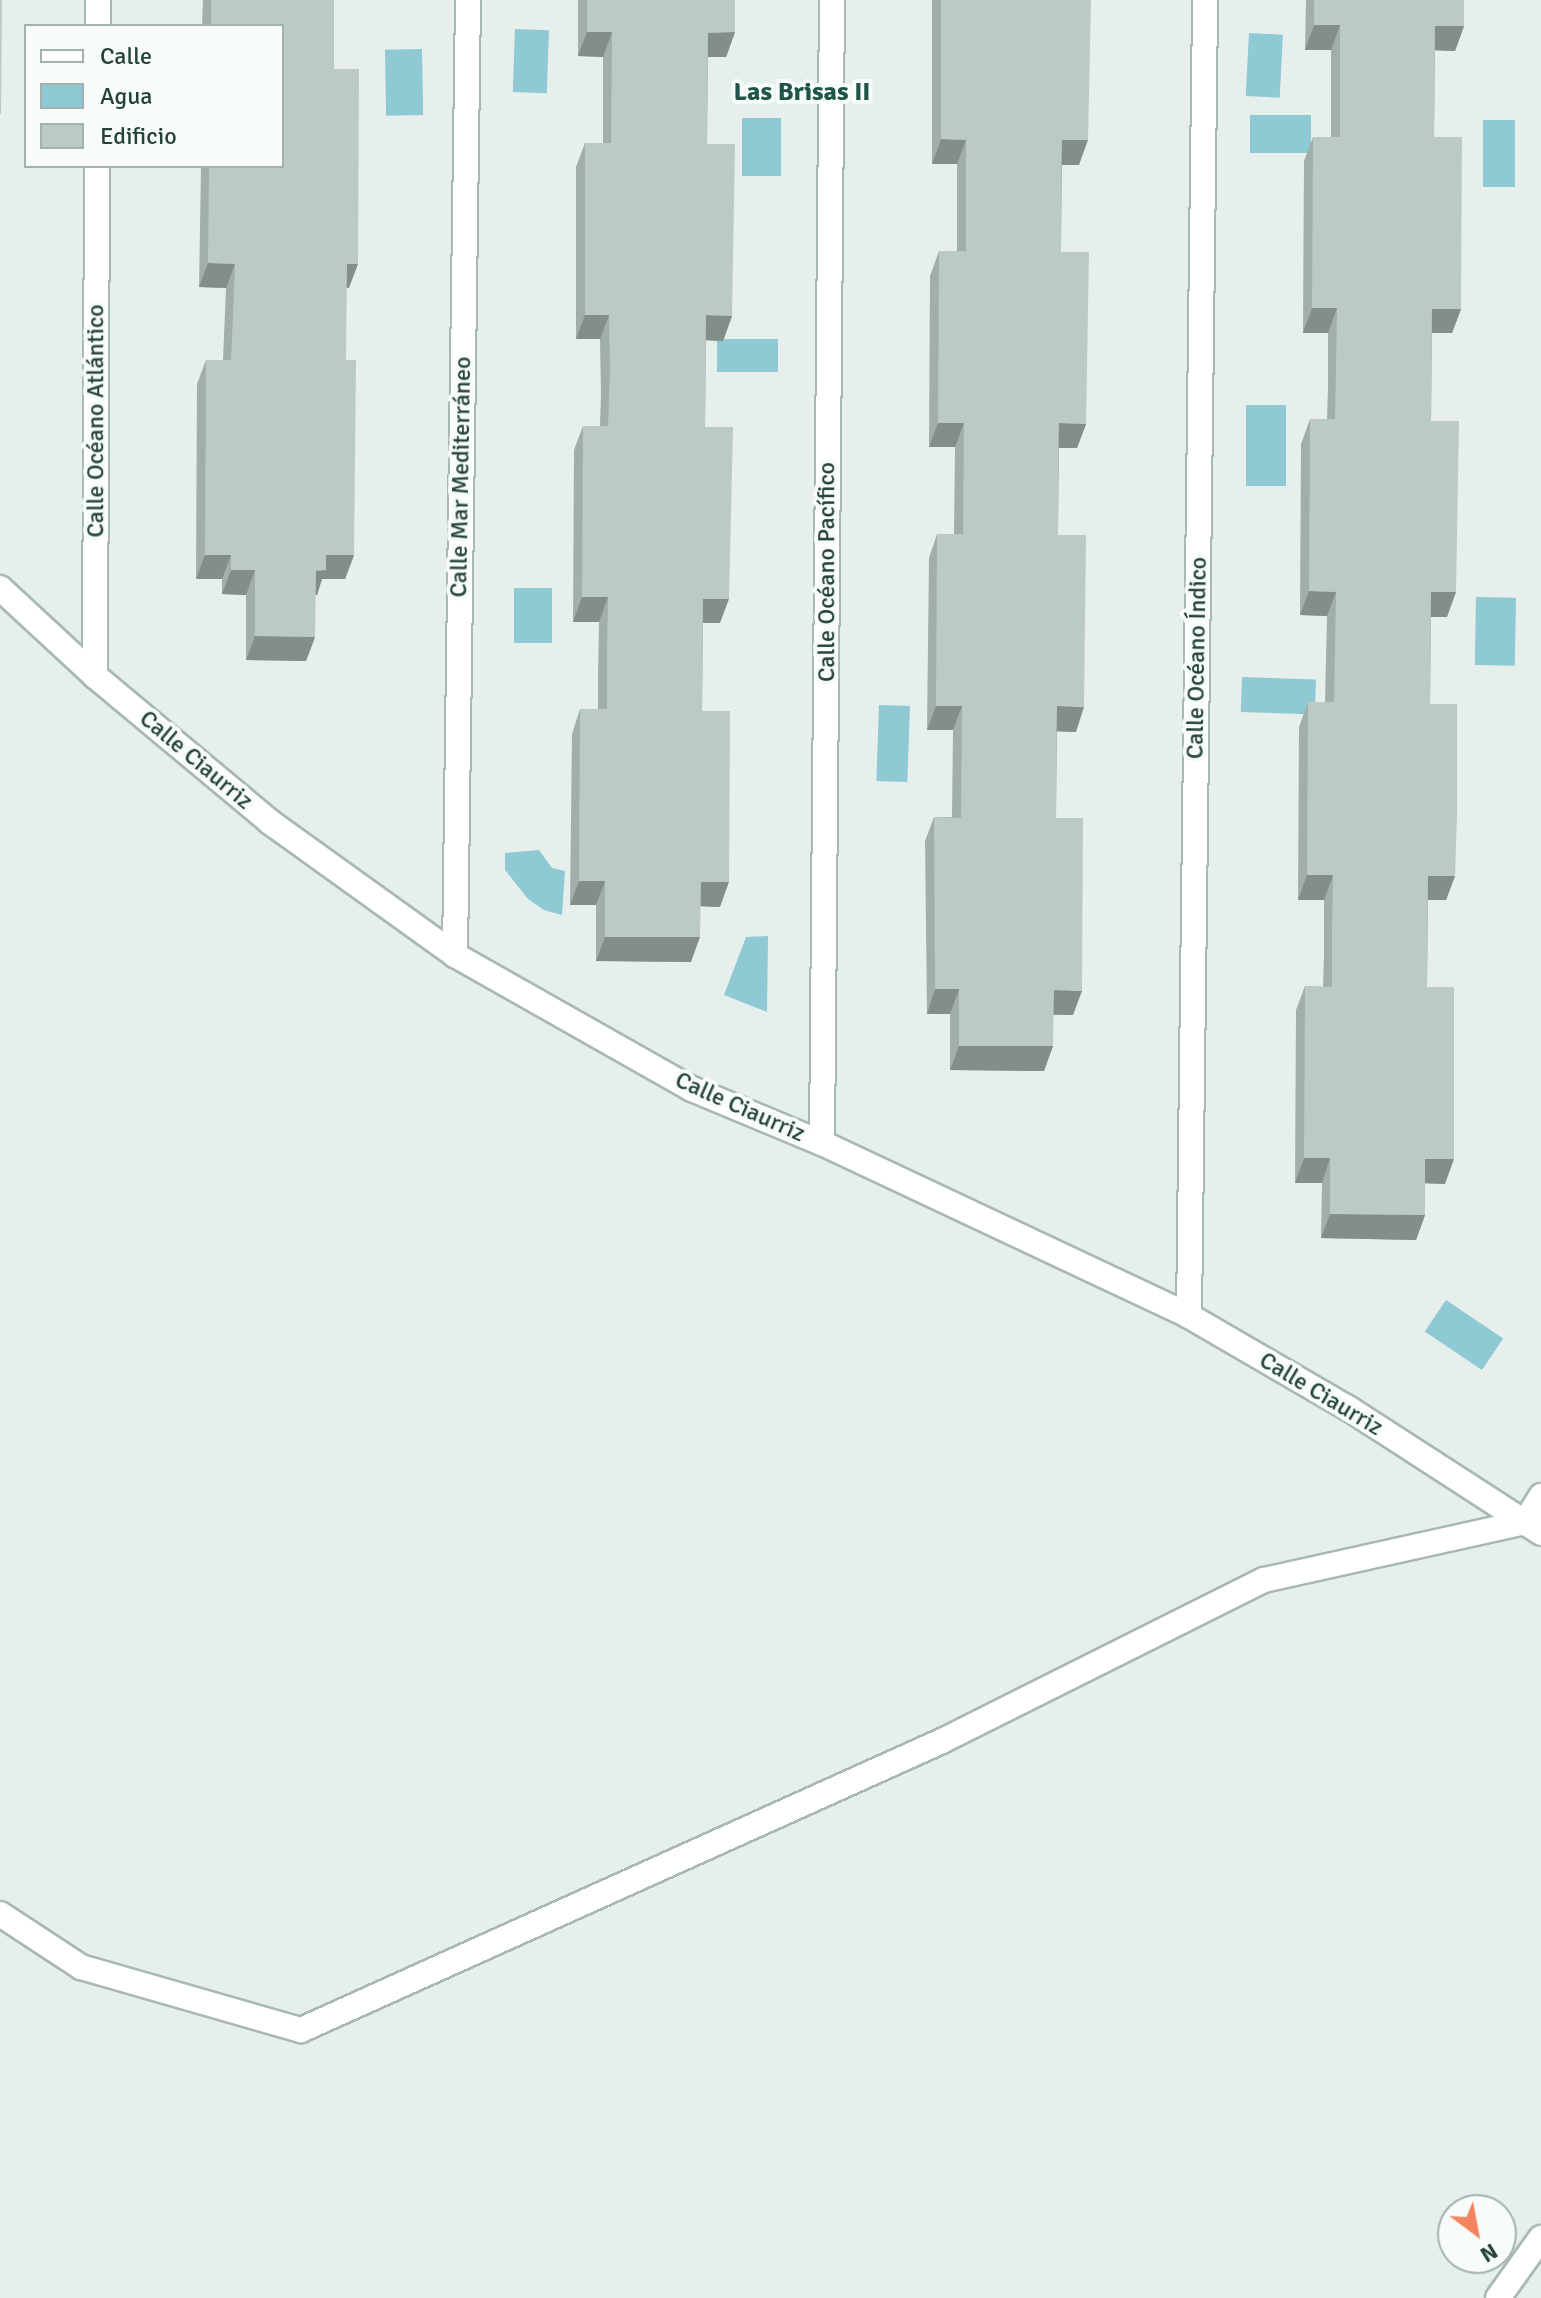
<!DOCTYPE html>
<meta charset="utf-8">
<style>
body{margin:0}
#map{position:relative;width:1541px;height:2298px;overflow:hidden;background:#e6efeb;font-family:Signika,sans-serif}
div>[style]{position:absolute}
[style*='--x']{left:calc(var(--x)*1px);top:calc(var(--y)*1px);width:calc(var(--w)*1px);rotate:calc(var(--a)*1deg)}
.water>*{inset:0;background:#8ec9d4;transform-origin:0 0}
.roads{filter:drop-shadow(2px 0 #a8b8b2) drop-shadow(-2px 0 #a8b8b2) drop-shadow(0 2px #a8b8b2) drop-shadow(0 -2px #a8b8b2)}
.street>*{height:24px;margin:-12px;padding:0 12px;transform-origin:12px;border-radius:12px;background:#fff}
.wall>*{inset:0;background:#a1aea9}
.shaded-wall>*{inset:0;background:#838d89}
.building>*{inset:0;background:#bbcac4}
span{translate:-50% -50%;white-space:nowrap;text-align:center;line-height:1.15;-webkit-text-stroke:8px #f7fbf9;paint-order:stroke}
.street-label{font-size:24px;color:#24423a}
.neighbourhood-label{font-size:26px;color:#1f5548;font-weight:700}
.legend{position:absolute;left:24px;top:24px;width:260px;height:144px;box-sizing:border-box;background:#f7fbf9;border:2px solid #a3b1ad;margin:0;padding:10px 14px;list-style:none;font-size:24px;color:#24423a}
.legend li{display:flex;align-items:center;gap:16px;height:40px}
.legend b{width:40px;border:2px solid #a3b1ad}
.north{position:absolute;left:1437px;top:2194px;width:80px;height:80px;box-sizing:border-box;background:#f7fbf9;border:2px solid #a3b1ad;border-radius:50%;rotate:148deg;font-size:22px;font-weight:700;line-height:32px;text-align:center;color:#24423a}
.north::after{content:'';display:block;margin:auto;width:28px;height:36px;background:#f4845f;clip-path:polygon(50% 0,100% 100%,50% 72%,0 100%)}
</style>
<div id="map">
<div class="water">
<div style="left:515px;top:29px;width:34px;height:63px;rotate:2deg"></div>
<div style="left:1249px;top:33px;width:34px;height:63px;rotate:3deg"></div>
<div style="left:422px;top:49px;width:66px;height:37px;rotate:89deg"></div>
<div style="left:1250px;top:115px;width:61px;height:38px"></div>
<div style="left:742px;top:118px;width:39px;height:58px"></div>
<div style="left:1483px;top:120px;width:32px;height:67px"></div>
<div style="left:778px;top:339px;width:33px;height:61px;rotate:90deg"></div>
<div style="left:1246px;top:405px;width:40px;height:81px"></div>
<div style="left:514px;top:588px;width:38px;height:55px"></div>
<div style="left:1476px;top:597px;width:40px;height:68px;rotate:1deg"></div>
<div style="left:1242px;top:677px;width:74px;height:35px;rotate:2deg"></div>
<div style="left:879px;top:705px;width:31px;height:76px;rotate:2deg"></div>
<div style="clip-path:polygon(539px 850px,552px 868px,565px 871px,562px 915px,544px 910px,528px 899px,505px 870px,505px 853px)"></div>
<div style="clip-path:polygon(768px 936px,767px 1012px,724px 995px,746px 937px)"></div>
<div style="left:1446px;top:1300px;width:69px;height:38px;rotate:34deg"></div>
</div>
<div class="roads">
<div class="street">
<div style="--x:98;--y:26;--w:26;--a:-90"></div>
<div style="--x:0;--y:588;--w:129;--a:42.8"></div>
<div style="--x:95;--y:676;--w:228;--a:39.8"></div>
<div style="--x:270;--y:822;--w:228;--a:35.7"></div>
<div style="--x:455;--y:955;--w:272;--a:29.5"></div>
<div style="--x:692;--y:1089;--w:141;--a:22.6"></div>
<div style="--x:822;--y:1143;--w:406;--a:25.2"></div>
<div style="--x:1189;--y:1316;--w:184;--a:30.1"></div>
<div style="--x:1348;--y:1408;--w:230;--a:32.9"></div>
<div style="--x:95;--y:676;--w:510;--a:-89.78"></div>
<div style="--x:455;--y:955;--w:955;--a:-89.22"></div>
<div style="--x:822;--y:1143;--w:1143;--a:-89.5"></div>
<div style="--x:1189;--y:1316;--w:1316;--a:-89.3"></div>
<div style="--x:1525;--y:1522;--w:31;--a:-58"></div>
<div style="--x:0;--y:1914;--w:97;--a:33.2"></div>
<div style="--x:81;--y:1967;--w:229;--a:16"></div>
<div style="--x:301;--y:2030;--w:703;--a:-24.27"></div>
<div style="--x:942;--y:1741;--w:360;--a:-26.6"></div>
<div style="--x:1264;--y:1580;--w:267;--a:-12.5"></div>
<div style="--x:1498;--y:2298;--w:74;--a:-54.4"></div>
</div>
</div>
<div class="wall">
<div style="clip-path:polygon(203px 0,334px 0,334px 69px,349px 288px,346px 288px,346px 360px,354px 555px,345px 579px,322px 579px,317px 595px,315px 595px,315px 637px,306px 661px,246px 660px,246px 595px,222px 594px,222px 579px,196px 579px,197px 384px,206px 360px,223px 360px,226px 288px,199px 287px,201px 166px,282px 166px,282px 26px,202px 26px)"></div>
<div style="clip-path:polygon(578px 0,735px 0,735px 32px,726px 57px,708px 57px,707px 144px,732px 316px,723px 341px,706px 340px,705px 427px,720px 623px,703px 623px,702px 711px,720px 907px,700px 906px,691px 962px,596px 961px,596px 905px,570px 905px,572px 734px,580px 709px,598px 709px,598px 678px,599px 622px,573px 622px,574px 450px,583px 426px,600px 426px,601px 395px,600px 339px,576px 339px,576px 167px,585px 143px,603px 143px,603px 57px,578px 56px)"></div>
<div style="clip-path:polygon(932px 0,1091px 0,1079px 165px,1062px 165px,1061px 252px,1086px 424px,1077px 448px,1059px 448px,1058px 535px,1076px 732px,1057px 731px,1056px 818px,1073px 1015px,1053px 1015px,1053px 1046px,1044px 1071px,950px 1070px,950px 1014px,927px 1014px,925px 841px,934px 817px,952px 817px,953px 730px,927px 730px,929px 558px,937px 534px,954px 534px,955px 447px,929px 447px,930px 276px,939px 251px,957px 251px,957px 164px,932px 164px)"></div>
<div style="clip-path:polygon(1306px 0,1464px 0,1464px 26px,1455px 51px,1435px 50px,1434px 137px,1461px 309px,1452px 333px,1432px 333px,1431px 421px,1447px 617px,1431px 617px,1430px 704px,1455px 876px,1446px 900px,1428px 900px,1427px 987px,1445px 1184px,1425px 1183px,1425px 1215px,1416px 1240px,1321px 1238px,1322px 1183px,1295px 1183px,1296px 1010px,1305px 986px,1323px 987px,1324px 956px,1324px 900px,1298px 900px,1299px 727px,1308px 702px,1325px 702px,1327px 616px,1300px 615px,1301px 444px,1310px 419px,1327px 419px,1328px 389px,1328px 333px,1303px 333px,1304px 161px,1313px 137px,1331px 137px,1331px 50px,1305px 50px)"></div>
</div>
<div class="shaded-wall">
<div style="clip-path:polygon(1314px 25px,1340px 25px,1331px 50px,1305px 50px)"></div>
<div style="clip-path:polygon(1435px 26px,1464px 26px,1455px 51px,1426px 50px)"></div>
<div style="clip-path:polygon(587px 32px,612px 32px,603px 57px,578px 56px)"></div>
<div style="clip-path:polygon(735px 32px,726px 57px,699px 57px,708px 33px)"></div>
<div style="clip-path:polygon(941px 139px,966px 140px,957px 164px,932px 164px)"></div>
<div style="clip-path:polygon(1062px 140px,1088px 140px,1079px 165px,1053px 165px)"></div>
<div style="clip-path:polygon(208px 263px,235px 264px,226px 288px,199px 287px)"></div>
<div style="clip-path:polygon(347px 264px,358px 264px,349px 288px,338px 288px)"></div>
<div style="clip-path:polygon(1312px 308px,1337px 308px,1328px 333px,1303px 333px)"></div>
<div style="clip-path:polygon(1432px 309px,1461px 309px,1452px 333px,1424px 333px)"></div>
<div style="clip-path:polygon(585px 315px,609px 315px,600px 339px,576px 339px)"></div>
<div style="clip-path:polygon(706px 315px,732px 316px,723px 341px,697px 340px)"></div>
<div style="clip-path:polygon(938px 423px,964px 423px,955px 447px,929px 447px)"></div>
<div style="clip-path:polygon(1059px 423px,1086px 424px,1077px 448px,1050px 448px)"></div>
<div style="clip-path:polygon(205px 555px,231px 555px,222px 579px,196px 579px)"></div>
<div style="clip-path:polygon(326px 555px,354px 555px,345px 579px,322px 579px,317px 595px,307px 595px,316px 571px)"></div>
<div style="clip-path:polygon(231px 570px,255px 570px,246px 595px,222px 594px)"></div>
<div style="clip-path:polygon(1309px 591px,1336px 592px,1327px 616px,1300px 615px)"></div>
<div style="clip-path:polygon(1431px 592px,1456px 592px,1447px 617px,1422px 617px)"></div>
<div style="clip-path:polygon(582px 597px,608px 597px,599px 622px,573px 622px)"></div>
<div style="clip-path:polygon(703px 599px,729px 599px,720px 623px,694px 623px)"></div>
<div style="clip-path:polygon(255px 636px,315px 637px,306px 661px,246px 660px)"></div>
<div style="clip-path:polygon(936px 706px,962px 706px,953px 730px,927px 730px)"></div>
<div style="clip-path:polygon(1057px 706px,1084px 707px,1076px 732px,1048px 731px)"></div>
<div style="clip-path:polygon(1307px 875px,1333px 875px,1324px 900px,1298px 900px)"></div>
<div style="clip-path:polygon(1428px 876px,1455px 876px,1446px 900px,1419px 900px)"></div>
<div style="clip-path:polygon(579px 881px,605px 881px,596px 905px,570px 905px)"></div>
<div style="clip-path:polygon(701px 882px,729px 882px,720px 907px,692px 906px)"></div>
<div style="clip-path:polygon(605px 937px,700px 937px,691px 962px,596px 961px)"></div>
<div style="clip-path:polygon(935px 989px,959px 989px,950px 1014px,927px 1014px)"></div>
<div style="clip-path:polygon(1054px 990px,1082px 991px,1073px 1015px,1045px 1014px)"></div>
<div style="clip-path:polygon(959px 1046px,1053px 1046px,1044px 1071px,950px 1070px)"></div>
<div style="clip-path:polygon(1304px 1158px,1330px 1158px,1322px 1183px,1295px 1183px)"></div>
<div style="clip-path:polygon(1425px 1159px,1454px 1159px,1445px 1184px,1416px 1183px)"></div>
<div style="clip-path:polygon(1330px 1214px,1425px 1215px,1416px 1240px,1321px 1238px)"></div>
</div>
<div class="building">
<div style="clip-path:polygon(0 0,2px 0,1px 114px,0 114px)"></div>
<div style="clip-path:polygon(211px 0,334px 0,334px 69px,359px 69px,358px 264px,347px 264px,346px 360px,356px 360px,354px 555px,326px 555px,326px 570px,316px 571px,315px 637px,255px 636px,255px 570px,231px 570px,231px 555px,205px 555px,206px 360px,231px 360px,235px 264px,208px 263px,209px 166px,282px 166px,282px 26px,211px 26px)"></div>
<div style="clip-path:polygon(587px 0,735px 0,735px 32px,708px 33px,707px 144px,735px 144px,732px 316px,706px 315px,705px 427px,733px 427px,729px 599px,703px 599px,702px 711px,730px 711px,729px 882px,701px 882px,700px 937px,605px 937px,605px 881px,579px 881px,580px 709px,607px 709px,607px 654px,608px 597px,582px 597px,583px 426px,608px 426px,610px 371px,609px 315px,585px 315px,585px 143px,611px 143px,612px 32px,587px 32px)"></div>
<div style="clip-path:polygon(941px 0,1091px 0,1088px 140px,1062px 140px,1061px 196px,1061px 252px,1089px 252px,1086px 424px,1059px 423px,1058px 479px,1058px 535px,1086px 535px,1084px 707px,1057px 706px,1056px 763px,1056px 818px,1083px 818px,1082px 991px,1054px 990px,1053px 1046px,959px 1046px,959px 989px,935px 989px,934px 817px,961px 818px,962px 706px,936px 706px,937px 534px,963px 534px,964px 423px,938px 423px,939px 251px,966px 251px,966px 140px,941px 139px)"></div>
<div style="clip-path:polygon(1314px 0,1464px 0,1464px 26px,1435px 26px,1434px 137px,1462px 137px,1461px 309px,1432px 309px,1431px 421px,1459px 421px,1456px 592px,1431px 592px,1430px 704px,1457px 704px,1457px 815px,1455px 876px,1428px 876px,1427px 987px,1454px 987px,1454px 1159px,1425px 1159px,1425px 1215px,1330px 1214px,1330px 1158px,1304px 1158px,1305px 986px,1332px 987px,1332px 931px,1333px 875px,1307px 875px,1308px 702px,1334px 702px,1336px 592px,1309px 591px,1310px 419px,1335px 419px,1336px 364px,1337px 308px,1312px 308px,1313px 137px,1340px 137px,1340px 25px,1314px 25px)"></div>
</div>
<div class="street-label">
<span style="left:96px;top:421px;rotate:-90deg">Calle Océano Atlántico</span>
<span style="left:461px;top:477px;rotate:-89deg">Calle Mar Mediterráneo</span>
<span style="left:827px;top:572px;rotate:-90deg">Calle Océano Pacífico</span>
<span style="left:1197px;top:658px;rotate:-89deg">Calle Océano Índico</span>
<span style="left:196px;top:760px;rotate:40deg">Calle Ciaurriz</span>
<span style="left:740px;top:1107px;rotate:24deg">Calle Ciaurriz</span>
<span style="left:1321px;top:1394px;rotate:31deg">Calle Ciaurriz</span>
</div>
<div class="neighbourhood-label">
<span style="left:802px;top:93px">Las Brisas II</span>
</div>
<ul class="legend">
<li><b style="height:10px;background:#fff"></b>Calle</li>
<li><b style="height:22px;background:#8ec9d4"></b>Agua</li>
<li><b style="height:22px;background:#bbcac4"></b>Edificio</li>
</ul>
<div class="north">N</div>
</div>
